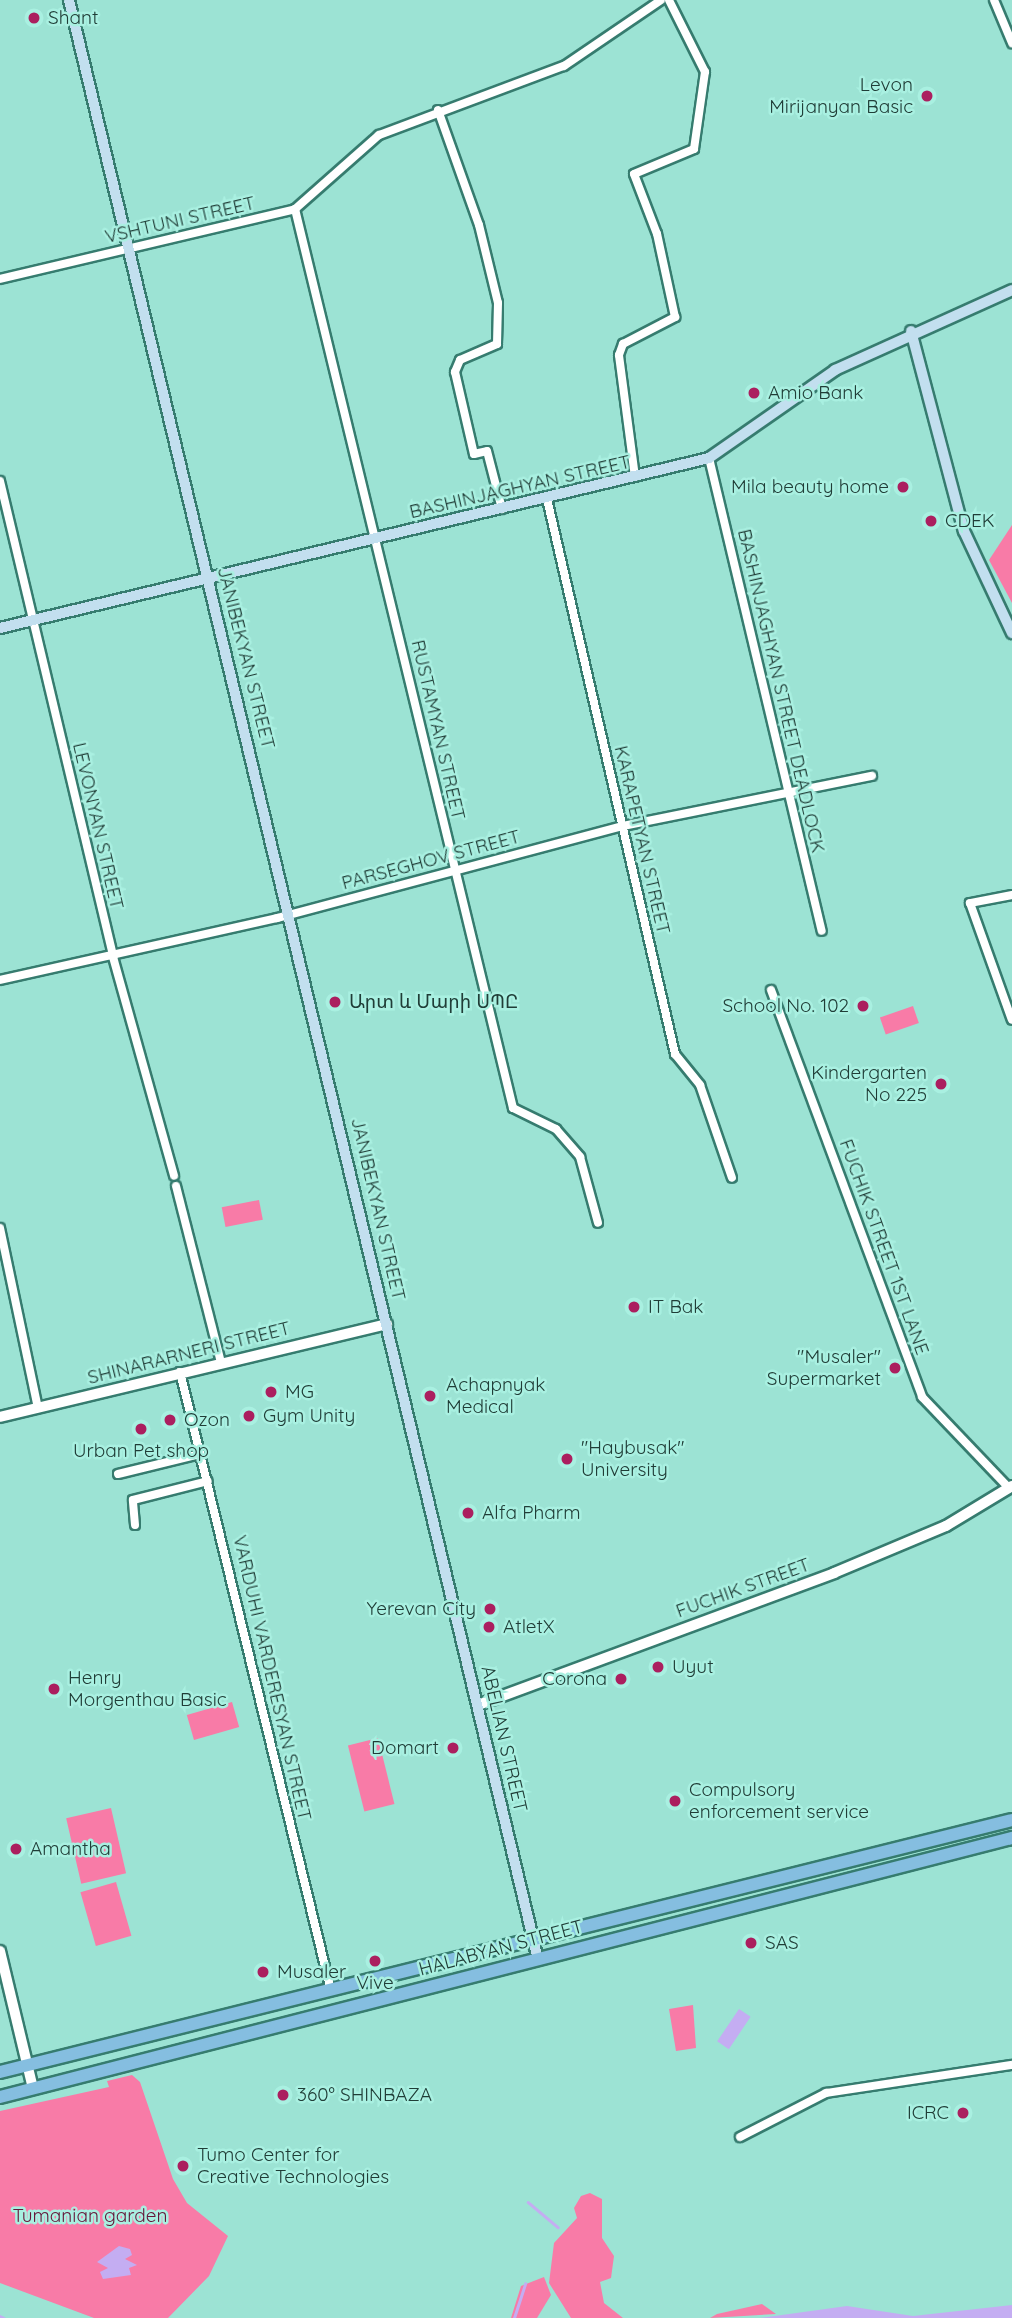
<!DOCTYPE html>
<meta charset="utf-8">
<style>
body{margin:0}
#map{position:relative;width:1012px;height:2318px;overflow:hidden;background:#9ce3d4;font-family:Quicksand,"Noto Sans Armenian",sans-serif}
div>[style]{position:absolute}
[style*='--x']{left:calc(var(--x)*1px);top:calc(var(--y)*1px);width:calc(var(--w)*1px);rotate:calc(var(--a)*1deg)}
.green>*{inset:0;background:#f87ba7;transform-origin:0 0}
.water>*{inset:0;background:#c4adf2;transform-origin:0 0}
.stream>*{height:2.5px;margin:-1.25px;padding:0 1.25px;transform-origin:1.25px;border-radius:1.25px;background:#c4adf2}
.roads{filter:drop-shadow(2px 0 #367c6f) drop-shadow(-2px 0 #367c6f) drop-shadow(0 2px #367c6f) drop-shadow(0 -2px #367c6f)}
.minor>*{height:8px;margin:-4px;padding:0 4px;transform-origin:4px;border-radius:4px;background:#fff}
.tertiary>*{height:10px;margin:-5px;padding:0 5px;transform-origin:5px;border-radius:5px;background:#fff}
.secondary>*{height:10px;margin:-5px;padding:0 5px;transform-origin:5px;border-radius:5px;background:#c2dfef}
.primary>*{height:12px;margin:-6px;padding:0 6px;transform-origin:6px;border-radius:6px;background:#85bee0}
.dots>*{width:19px;height:19px;translate:-50% -50%;box-sizing:border-box;border:4px solid #a9f0e1;border-radius:50%}
span{translate:-50% -50%;white-space:nowrap;text-align:center;line-height:1.15;-webkit-text-stroke:5px #a9f0e1;paint-order:stroke}
.poi-label{font-size:19px;color:#203d37}
.left{translate:0 -50%;text-align:left}
.right{translate:-100% -50%;text-align:right}
.street-label{font-size:19px;color:#203d37}
.park-label{font-size:19px;color:#661639}
</style>
<div id="map">
<div class="green">
<div style="clip-path:polygon(1012px 525px,1012px 603px,989px 560px)"></div>
<div style="left:913px;top:1006px;width:18px;height:35px;rotate:71deg"></div>
<div style="left:259px;top:1200px;width:20px;height:38px;rotate:79deg"></div>
<div style="left:232px;top:1702px;width:26px;height:47px;rotate:74deg"></div>
<div style="left:378px;top:1738px;width:68px;height:31px;rotate:76deg"></div>
<div style="left:111px;top:1808px;width:67px;height:46px;rotate:77deg"></div>
<div style="left:116px;top:1882px;width:56px;height:37px;rotate:74deg"></div>
<div style="clip-path:polygon(693px 2005px,696px 2048px,676px 2051px,669px 2009px)"></div>
<div style="clip-path:polygon(132px 2075px,140px 2082px,173px 2179px,187px 2203px,228px 2236px,209px 2276px,168px 2318px,94px 2318px,0 2283px,0 2111px,109px 2087px,107px 2081px)"></div>
<div style="clip-path:polygon(590px 2193px,602px 2199px,602px 2238px,614px 2256px,611px 2278px,600px 2282px,604px 2303px,623px 2318px,571px 2318px,549px 2283px,554px 2243px,577px 2218px,574px 2208px,581px 2196px)"></div>
<div style="clip-path:polygon(544px 2277px,551px 2295px,537px 2318px,511px 2318px,521px 2286px)"></div>
<div style="clip-path:polygon(762px 2304px,776px 2314px,710px 2318px,717px 2314px)"></div>
</div>
<div class="water">
<div style="left:739px;top:2009px;width:14px;height:39px;rotate:34deg"></div>
<div style="clip-path:polygon(119px 2246px,130px 2249px,132px 2255px,125px 2259px,137px 2265px,129px 2268px,131px 2275px,103px 2279px,100px 2272px,108px 2268px,97px 2262px)"></div>
<div style="clip-path:polygon(1012px 2305px,1012px 2318px,760px 2318px,847px 2306px,913px 2316px)"></div>
</div>
<div class="stream">
<div style="--x:528;--y:2202;--w:39;--a:40"></div>
<div style="--x:0;--y:2316;--w:4;--a:27"></div>
<div style="--x:514;--y:2318;--w:36;--a:-72"></div>
</div>
<div class="roads">
<div class="minor">
<div style="--x:994;--y:0;--w:47;--a:67.3"></div>
<div style="--x:438;--y:110;--w:122;--a:70.4"></div>
<div style="--x:479;--y:225;--w:80;--a:76.3"></div>
<div style="--x:498;--y:303;--w:41;--a:91.4"></div>
<div style="--x:497;--y:344;--w:40;--a:156.6"></div>
<div style="--x:460;--y:360;--w:13;--a:113"></div>
<div style="--x:455;--y:372;--w:84;--a:77"></div>
<div style="--x:474;--y:454;--w:13;--a:-13"></div>
<div style="--x:487;--y:451;--w:60;--a:75.5"></div>
<div style="--x:295;--y:209;--w:925;--a:76.37"></div>
<div style="--x:513;--y:1108;--w:48;--a:26"></div>
<div style="--x:556;--y:1129;--w:37;--a:49"></div>
<div style="--x:580;--y:1157;--w:68;--a:74.7"></div>
<div style="--x:0;--y:279;--w:303;--a:-13.3"></div>
<div style="--x:295;--y:209;--w:112;--a:-41.4"></div>
<div style="--x:379;--y:135;--w:197;--a:-20.5"></div>
<div style="--x:564;--y:66;--w:117;--a:-34.2"></div>
<div style="--x:709;--y:458;--w:486;--a:76.6"></div>
<div style="--x:635;--y:477;--w:123;--a:-97.5"></div>
<div style="--x:619;--y:355;--w:12;--a:-70"></div>
<div style="--x:623;--y:344;--w:59;--a:-27.4"></div>
<div style="--x:675;--y:317;--w:85;--a:-102.2"></div>
<div style="--x:657;--y:234;--w:64;--a:-111"></div>
<div style="--x:634;--y:174;--w:65;--a:-22.6"></div>
<div style="--x:694;--y:149;--w:78;--a:-81.9"></div>
<div style="--x:705;--y:72;--w:80;--a:-116.6"></div>
<div style="--x:0;--y:481;--w:489;--a:76.6"></div>
<div style="--x:113;--y:957;--w:227;--a:74.4"></div>
<div style="--x:547;--y:499;--w:570;--a:77.01"></div>
<div style="--x:675;--y:1054;--w:40;--a:51"></div>
<div style="--x:700;--y:1085;--w:98;--a:71"></div>
<div style="--x:1012;--y:895;--w:43;--a:169.2"></div>
<div style="--x:970;--y:903;--w:124;--a:70.3"></div>
<div style="--x:0;--y:980;--w:284;--a:-12.6"></div>
<div style="--x:277;--y:918;--w:358;--a:-14.9"></div>
<div style="--x:623;--y:826;--w:254;--a:-11.4"></div>
<div style="--x:771;--y:990;--w:434;--a:69.6"></div>
<div style="--x:922;--y:1397;--w:126;--a:46.3"></div>
<div style="--x:176;--y:1186;--w:182;--a:75.7"></div>
<div style="--x:0;--y:1228;--w:184;--a:78.1"></div>
<div style="--x:180;--y:1372;--w:637;--a:76.29"></div>
<div style="--x:118;--y:1474;--w:84;--a:-13.7"></div>
<div style="--x:135;--y:1525;--w:25;--a:-95"></div>
<div style="--x:133;--y:1500;--w:77;--a:-14.2"></div>
<div style="--x:740;--y:2137;--w:97;--a:-27.1"></div>
<div style="--x:826;--y:2093;--w:188;--a:-8.6"></div>
</div>
<div class="tertiary">
<div style="--x:0;--y:1417;--w:398;--a:-13.5"></div>
<div style="--x:478;--y:1705;--w:380;--a:-20.3"></div>
<div style="--x:834;--y:1573;--w:121;--a:-22.8"></div>
<div style="--x:946;--y:1526;--w:77;--a:-31.2"></div>
<div style="--x:0;--y:1951;--w:141;--a:76.5"></div>
</div>
<div class="secondary">
<div style="--x:69;--y:0;--w:2014;--a:76.54"></div>
<div style="--x:911;--y:331;--w:207;--a:75.2"></div>
<div style="--x:964;--y:531;--w:113;--a:64.8"></div>
<div style="--x:0;--y:628;--w:729;--a:-13.48"></div>
<div style="--x:709;--y:458;--w:154;--a:-34.9"></div>
<div style="--x:835;--y:370;--w:194;--a:-24.3"></div>
</div>
<div class="primary">
<div style="--x:0;--y:2072;--w:1043;--a:-13.98"></div>
<div style="--x:0;--y:2097;--w:1045;--a:-14.36"></div>
</div>
</div>
<div class="dots">
<div style="left:34px;top:18px;background:#ab1f5f"></div>
<div style="left:927px;top:96px;background:#ab1f5f"></div>
<div style="left:754px;top:393px;background:#ab1f5f"></div>
<div style="left:903px;top:487px;background:#ab1f5f"></div>
<div style="left:931px;top:521px;background:#ab1f5f"></div>
<div style="left:335px;top:1002px;background:#ab1f5f"></div>
<div style="left:863px;top:1006px;background:#ab1f5f"></div>
<div style="left:941px;top:1084px;background:#ab1f5f"></div>
<div style="left:634px;top:1307px;background:#ab1f5f"></div>
<div style="left:895px;top:1368px;background:#ab1f5f"></div>
<div style="left:271px;top:1392px;background:#ab1f5f"></div>
<div style="left:430px;top:1396px;background:#ab1f5f"></div>
<div style="left:249px;top:1416px;background:#ab1f5f"></div>
<div style="left:170px;top:1420px;background:#ab1f5f"></div>
<div style="left:141px;top:1429px;background:#ab1f5f"></div>
<div style="left:567px;top:1459px;background:#ab1f5f"></div>
<div style="left:468px;top:1513px;background:#ab1f5f"></div>
<div style="left:490px;top:1609px;background:#ab1f5f"></div>
<div style="left:489px;top:1627px;background:#ab1f5f"></div>
<div style="left:658px;top:1667px;background:#ab1f5f"></div>
<div style="left:621px;top:1679px;background:#ab1f5f"></div>
<div style="left:54px;top:1689px;background:#ab1f5f"></div>
<div style="left:453px;top:1748px;background:#ab1f5f"></div>
<div style="left:675px;top:1801px;background:#ab1f5f"></div>
<div style="left:16px;top:1849px;background:#ab1f5f"></div>
<div style="left:751px;top:1943px;background:#ab1f5f"></div>
<div style="left:375px;top:1961px;background:#ab1f5f"></div>
<div style="left:263px;top:1972px;background:#ab1f5f"></div>
<div style="left:283px;top:2095px;background:#ab1f5f"></div>
<div style="left:963px;top:2113px;background:#ab1f5f"></div>
<div style="left:183px;top:2166px;background:#ab1f5f"></div>
</div>
<div class="poi-label">
<span class="left" style="left:48px;top:18px">Shant</span>
<span class="right" style="left:913px;top:96px">Levon<br>Mirijanyan Basic</span>
<span class="left" style="left:768px;top:393px">Amio Bank</span>
<span class="right" style="left:889px;top:487px">Mila beauty home</span>
<span class="left" style="left:945px;top:521px">CDEK</span>
<span class="left" style="left:349px;top:1002px">Արտ և Մարի ՍՊԸ</span>
<span class="right" style="left:849px;top:1006px">School No. 102</span>
<span class="right" style="left:927px;top:1084px">Kindergarten<br>No 225</span>
<span class="left" style="left:648px;top:1307px">IT Bak</span>
<span class="right" style="left:881px;top:1368px">"Musaler"<br>Supermarket</span>
<span class="left" style="left:446px;top:1396px">Achapnyak<br>Medical</span>
<span class="left" style="left:285px;top:1392px">MG</span>
<span class="left" style="left:263px;top:1416px">Gym Unity</span>
<span class="left" style="left:184px;top:1420px">Ozon</span>
<span class="left" style="left:581px;top:1459px">"Haybusak"<br>University</span>
<span style="left:141px;top:1451px">Urban Pet shop</span>
<span class="left" style="left:482px;top:1513px">Alfa Pharm</span>
<span class="right" style="left:476px;top:1609px">Yerevan City</span>
<span class="left" style="left:503px;top:1627px">AtletX</span>
<span class="left" style="left:672px;top:1667px">Uyut</span>
<span class="left" style="left:68px;top:1689px">Henry<br>Morgenthau Basic</span>
<span class="right" style="left:607px;top:1679px">Corona</span>
<span class="right" style="left:439px;top:1748px">Domart</span>
<span class="left" style="left:689px;top:1801px">Compulsory<br>enforcement service</span>
<span class="left" style="left:30px;top:1849px">Amantha</span>
<span class="left" style="left:765px;top:1943px">SAS</span>
<span class="left" style="left:277px;top:1972px">Musaler</span>
<span style="left:375px;top:1983px">Vive</span>
<span class="left" style="left:297px;top:2095px">360° SHINBAZA</span>
<span class="right" style="left:949px;top:2113px">ICRC</span>
<span class="left" style="left:197px;top:2166px">Tumo Center for<br>Creative Technologies</span>
</div>
<div class="street-label">
<span style="left:180px;top:220px;rotate:-13deg">VSHTUNI STREET</span>
<span style="left:520px;top:487px;rotate:-13deg">BASHINJAGHYAN STREET</span>
<span style="left:246px;top:658px;rotate:76deg">JANIBEKYAN STREET</span>
<span style="left:781px;top:691px;rotate:77deg">BASHINJAGHYAN STREET DEADLOCK</span>
<span style="left:438px;top:730px;rotate:77deg">RUSTAMYAN STREET</span>
<span style="left:98px;top:826px;rotate:77deg">LEVONYAN STREET</span>
<span style="left:642px;top:840px;rotate:77deg">KARAPETYAN STREET</span>
<span style="left:431px;top:860px;rotate:-15deg">PARSEGHOV STREET</span>
<span style="left:378px;top:1209px;rotate:77deg">JANIBEKYAN STREET</span>
<span style="left:884px;top:1247px;rotate:70deg">FUCHIK STREET 1ST LANE</span>
<span style="left:189px;top:1353px;rotate:-14deg">SHINARARNERI STREET</span>
<span style="left:743px;top:1588px;rotate:-20deg">FUCHIK STREET</span>
<span style="left:272px;top:1678px;rotate:77deg">VARDUHI VARDERESYAN STREET</span>
<span style="left:504px;top:1739px;rotate:77deg">ABELIAN STREET</span>
<span style="left:501px;top:1948px;rotate:-15deg">HALABYAN STREET</span>
</div>
<div class="park-label">
<span style="left:90px;top:2216px">Tumanian garden</span>
</div>
</div>
